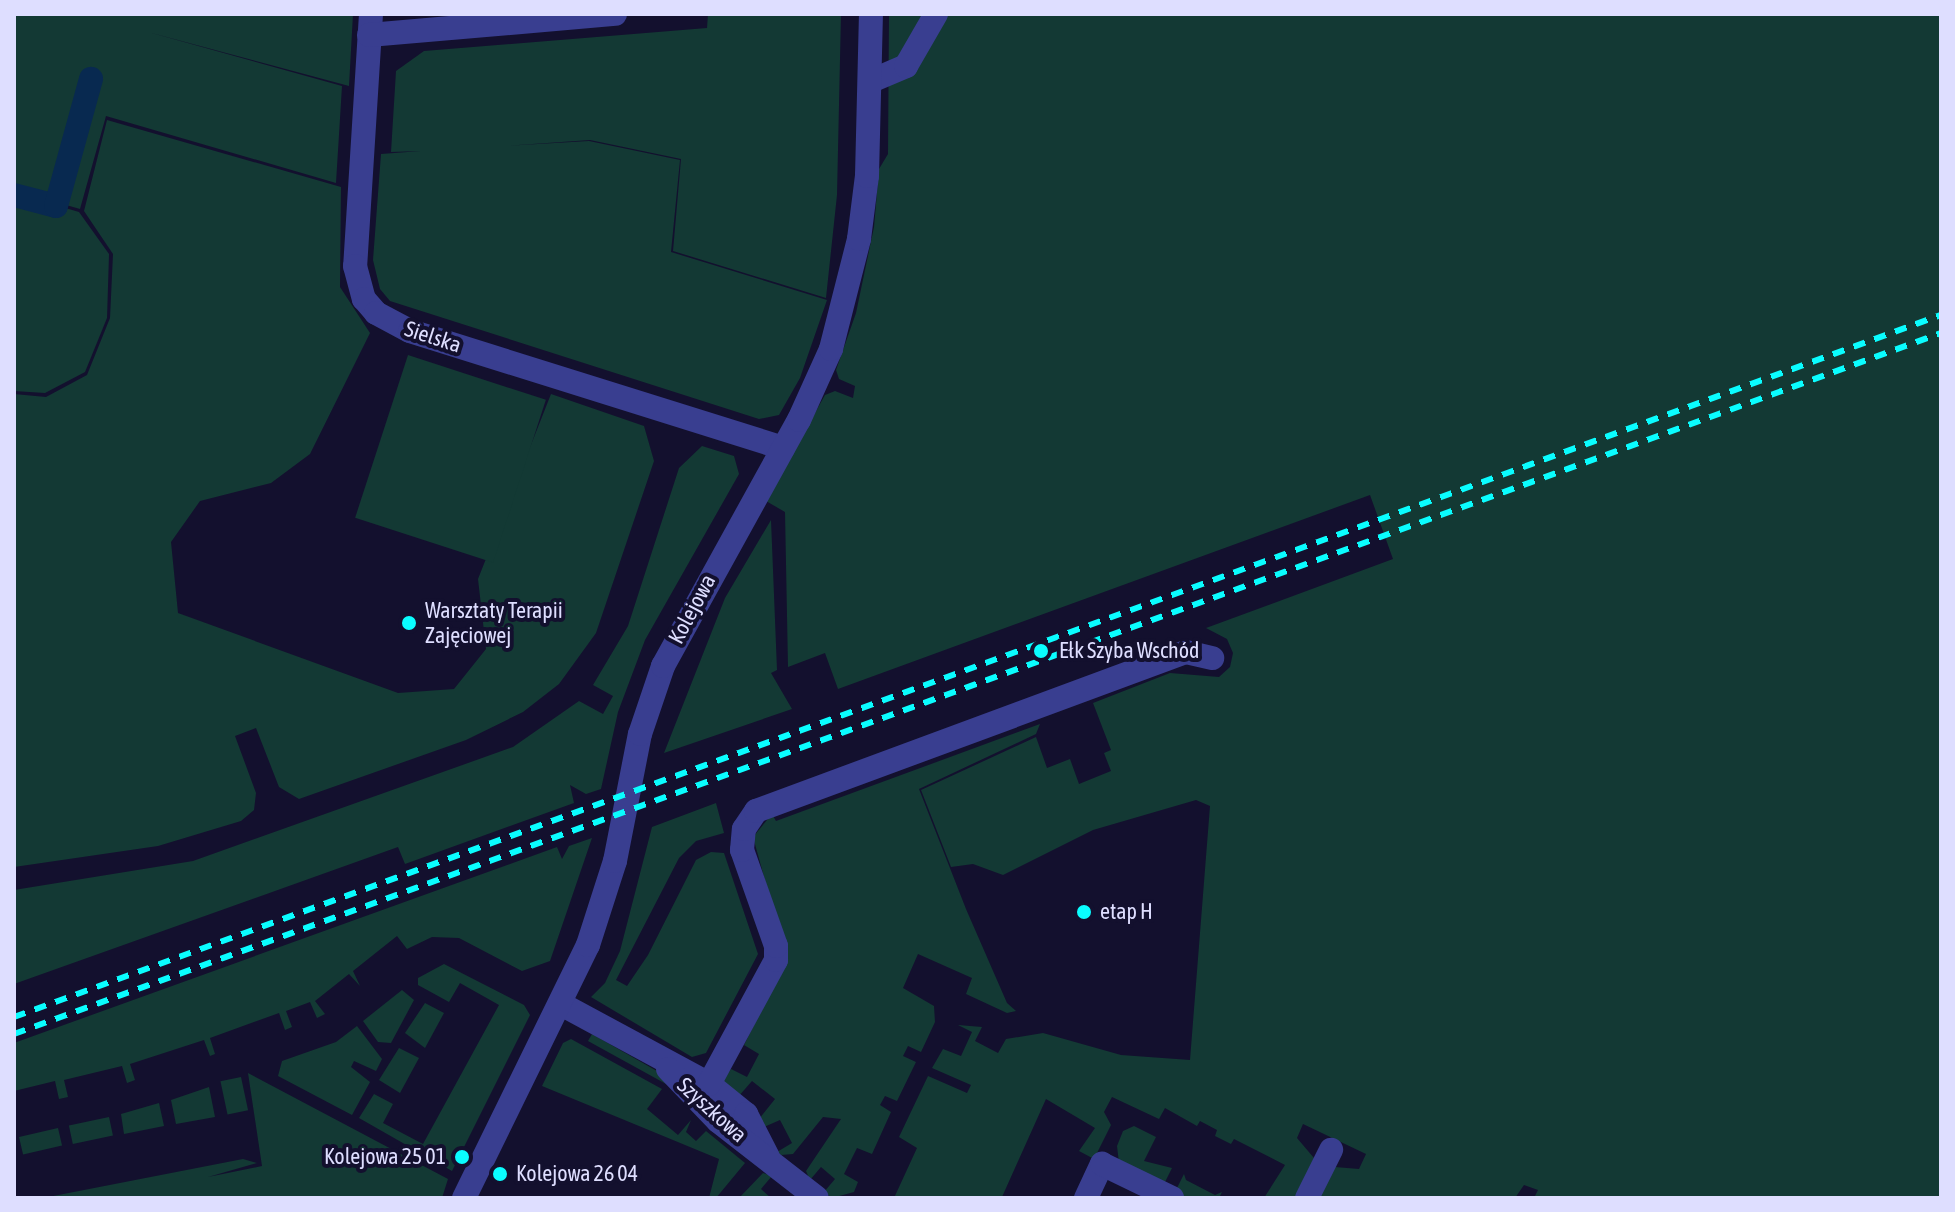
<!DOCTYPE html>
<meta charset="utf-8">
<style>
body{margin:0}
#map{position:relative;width:1955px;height:1212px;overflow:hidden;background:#13102e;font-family:"Asap Condensed",sans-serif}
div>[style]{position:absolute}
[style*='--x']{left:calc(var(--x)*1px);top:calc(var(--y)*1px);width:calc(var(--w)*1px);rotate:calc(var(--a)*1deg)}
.green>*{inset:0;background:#133934;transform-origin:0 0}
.canal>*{height:24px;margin:-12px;padding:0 12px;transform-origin:12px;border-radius:12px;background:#082950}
.minor>*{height:24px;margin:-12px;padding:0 12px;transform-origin:12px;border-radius:12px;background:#393e90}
.rail>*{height:6px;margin-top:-3px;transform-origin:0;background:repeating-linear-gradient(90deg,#0afdff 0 12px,transparent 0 22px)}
.dots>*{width:22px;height:22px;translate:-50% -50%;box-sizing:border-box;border:4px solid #13102e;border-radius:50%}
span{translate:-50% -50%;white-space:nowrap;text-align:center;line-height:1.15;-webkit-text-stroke:8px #13102e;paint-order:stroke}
.street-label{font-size:22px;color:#dedeff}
.poi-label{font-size:22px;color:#dedeff}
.left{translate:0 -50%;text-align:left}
.right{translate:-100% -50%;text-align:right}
.frame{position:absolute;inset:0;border:16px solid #dedeff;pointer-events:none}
</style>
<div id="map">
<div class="green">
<div style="clip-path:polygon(14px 14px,353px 14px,349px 86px,148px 32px,342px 86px,336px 183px,106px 116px,80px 209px,14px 190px)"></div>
<div style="clip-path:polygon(708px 14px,841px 14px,837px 195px,826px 298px,673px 251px,681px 159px,590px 140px,505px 146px,589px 141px,680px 160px,671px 252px,827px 300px,800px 378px,779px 415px,759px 419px,390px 301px,380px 289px,373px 260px,381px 154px,421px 151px,391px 152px,396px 71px,424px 51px,707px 28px)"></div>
<div style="clip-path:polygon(889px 14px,1941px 14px,1941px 1198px,1534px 1198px,1538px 1190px,1524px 1185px,1515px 1198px,1316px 1198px,1335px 1167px,1359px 1169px,1366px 1154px,1303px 1124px,1297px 1138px,1314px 1158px,1298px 1198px,1264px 1198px,1285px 1165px,1234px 1139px,1231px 1144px,1215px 1136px,1217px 1130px,1200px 1121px,1197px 1126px,1165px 1108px,1159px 1119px,1112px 1097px,1104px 1112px,1111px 1125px,1094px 1159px,1079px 1151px,1095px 1128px,1046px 1099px,1002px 1197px,894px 1198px,917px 1148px,899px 1137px,928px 1076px,967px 1093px,971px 1085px,932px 1068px,943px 1049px,961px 1056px,972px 1032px,958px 1025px,982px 1027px,975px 1041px,998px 1053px,1006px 1039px,1043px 1033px,1121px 1055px,1190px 1060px,1210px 806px,1196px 800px,1093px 830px,1003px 875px,973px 864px,951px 867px,921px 790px,1036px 737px,1047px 768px,1070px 759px,1079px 784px,1111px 771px,1104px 753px,1111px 750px,1093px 703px,1170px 673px,1219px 677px,1230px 667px,1233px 653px,1227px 639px,1206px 628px,1393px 559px,1370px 495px,838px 689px,825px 653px,788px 667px,785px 512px,766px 501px,825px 395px,835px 391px,853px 398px,855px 386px,839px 379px,836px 370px,856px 313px,874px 227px,879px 169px,888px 154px)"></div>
<div style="clip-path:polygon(107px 120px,341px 187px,340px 287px,370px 333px,310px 454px,271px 483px,200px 501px,171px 542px,178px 613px,398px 693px,454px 689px,486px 649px,478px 579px,551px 394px,644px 426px,654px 461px,596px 633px,559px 684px,523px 712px,466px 740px,299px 799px,279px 787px,256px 728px,235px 736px,256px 793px,254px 810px,241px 821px,158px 846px,14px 867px,14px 394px,46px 397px,87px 375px,110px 318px,113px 254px,84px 211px)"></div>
<div style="clip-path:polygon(14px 193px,79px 212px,109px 254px,107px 318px,85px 372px,45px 393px,14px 391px)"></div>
<div style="left:408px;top:355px;width:145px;height:171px;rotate:18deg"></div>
<div style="clip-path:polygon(702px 446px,734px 456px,739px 474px,645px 640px,618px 712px,601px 789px,586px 794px,570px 785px,574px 803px,405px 864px,398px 847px,14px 984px,14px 890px,193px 861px,513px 747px,579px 701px,603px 714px,613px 696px,593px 685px,628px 626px,679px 468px)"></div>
<div style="clip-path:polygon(771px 520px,777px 670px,771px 673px,792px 709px,664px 753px,725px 598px)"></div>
<div style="clip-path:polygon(1040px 724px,1036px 734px,919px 789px,966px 909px,1007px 1003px,1016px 1011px,1007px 1013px,966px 994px,972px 978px,918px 954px,903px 988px,934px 1006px,935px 1022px,921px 1052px,908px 1046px,903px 1056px,916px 1062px,897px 1101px,885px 1096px,880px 1105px,891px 1112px,872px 1154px,857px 1148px,844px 1174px,858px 1182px,854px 1192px,832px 1198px,824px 1192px,835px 1179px,821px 1167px,810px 1180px,806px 1171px,841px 1119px,823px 1117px,793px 1154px,781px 1155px,777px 1152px,792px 1143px,780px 1120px,764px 1127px,759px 1119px,775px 1099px,752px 1081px,738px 1097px,723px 1080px,731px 1069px,747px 1077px,759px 1054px,744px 1045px,787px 960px,753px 837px,772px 814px,776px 821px)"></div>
<div style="clip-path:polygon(716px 803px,724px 833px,696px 841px,679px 858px,616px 980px,627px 986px,648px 955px,696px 860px,711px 852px,724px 853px,758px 954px,706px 1053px,692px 1057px,591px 997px,605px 983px,620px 951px,652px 827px)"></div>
<div style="clip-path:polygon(592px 838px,550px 961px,522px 971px,459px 938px,432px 937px,407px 949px,397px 936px,353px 971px,360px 986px,349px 974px,315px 1001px,325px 1014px,317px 1018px,310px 1002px,286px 1011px,292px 1027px,285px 1030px,279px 1013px,210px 1038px,215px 1054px,210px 1056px,204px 1040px,130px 1064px,135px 1080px,127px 1083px,122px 1066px,64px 1080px,68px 1097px,59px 1099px,55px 1081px,14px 1091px,14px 1043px,557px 847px,562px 859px,569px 846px)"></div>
<div style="clip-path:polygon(444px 964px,524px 1005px,530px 1015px,452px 1171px,359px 1118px,374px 1094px,393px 1104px,383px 1123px,423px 1144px,499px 1005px,460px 983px,449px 1002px,418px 985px,418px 978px)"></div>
<div style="clip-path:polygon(402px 990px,414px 1000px,391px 1043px,378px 1042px,363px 1021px)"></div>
<div style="clip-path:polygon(425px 1003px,444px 1013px,425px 1048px,405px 1033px)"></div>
<div style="clip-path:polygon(357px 1026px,382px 1059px,376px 1071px,354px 1061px,351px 1067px,370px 1082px,352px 1115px,278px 1076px,282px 1061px,336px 1042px)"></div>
<div style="clip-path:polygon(592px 1034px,664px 1075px,666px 1084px,588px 1041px)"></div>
<div style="clip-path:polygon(571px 1039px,662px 1089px,647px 1109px,678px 1135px,691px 1120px,686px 1132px,696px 1141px,706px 1131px,745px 1163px,716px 1198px,709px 1198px,719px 1159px,542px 1086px,563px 1043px)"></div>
<div style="clip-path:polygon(399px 1048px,419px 1058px,400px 1093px,379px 1080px)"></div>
<div style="clip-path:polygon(248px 1073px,448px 1179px,442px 1198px,43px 1198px,243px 1159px,257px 1163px,208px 1177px,262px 1166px)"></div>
<div style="left:241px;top:1077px;width:34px;height:21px;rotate:78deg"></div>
<div style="clip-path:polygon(209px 1087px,215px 1117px,176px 1124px,171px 1100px)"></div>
<div style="clip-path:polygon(159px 1103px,164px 1126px,124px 1134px,121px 1114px)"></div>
<div style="left:109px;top:1117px;width:19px;height:41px;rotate:78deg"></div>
<div style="clip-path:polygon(1134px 1126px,1156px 1137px,1144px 1161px,1172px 1168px,1163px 1186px,1119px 1163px,1117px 1146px,1123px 1131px)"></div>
<div style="left:58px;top:1128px;width:18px;height:40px;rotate:77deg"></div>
<div style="clip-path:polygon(763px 1173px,772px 1176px,761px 1189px,771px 1198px,739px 1198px)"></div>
<div style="clip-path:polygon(1184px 1174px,1186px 1180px,1215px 1195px,1222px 1192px,1219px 1198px,1188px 1198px,1175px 1192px)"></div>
</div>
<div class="canal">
<div style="--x:14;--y:195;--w:43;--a:14.7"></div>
<div style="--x:56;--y:206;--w:132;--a:-74.6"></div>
</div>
<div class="minor">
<div style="--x:371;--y:14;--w:253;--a:93.6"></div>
<div style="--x:355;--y:266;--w:34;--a:75"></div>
<div style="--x:364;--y:299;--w:18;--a:49"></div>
<div style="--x:376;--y:313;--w:38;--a:28"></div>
<div style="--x:410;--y:331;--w:391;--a:17.4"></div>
<div style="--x:369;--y:35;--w:247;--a:-4.9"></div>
<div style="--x:871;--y:81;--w:38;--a:-23"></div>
<div style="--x:906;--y:66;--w:60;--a:-60"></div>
<div style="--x:561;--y:1004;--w:168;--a:28.4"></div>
<div style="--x:709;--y:1084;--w:48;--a:39"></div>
<div style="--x:746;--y:1114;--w:48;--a:62.9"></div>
<div style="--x:668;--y:1069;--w:72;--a:46.1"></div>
<div style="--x:718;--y:1121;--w:125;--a:37.9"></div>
<div style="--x:709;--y:1084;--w:141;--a:-61.6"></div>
<div style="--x:776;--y:960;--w:14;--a:-90"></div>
<div style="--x:776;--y:946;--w:102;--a:-109.5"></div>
<div style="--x:742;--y:850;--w:21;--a:-85"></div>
<div style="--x:744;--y:829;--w:22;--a:-56"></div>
<div style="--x:756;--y:811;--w:458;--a:-20.3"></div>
<div style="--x:1186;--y:652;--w:27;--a:13"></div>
<div style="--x:464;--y:1198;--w:282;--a:-63.9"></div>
<div style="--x:588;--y:945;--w:88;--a:-72.2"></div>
<div style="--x:615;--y:861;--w:129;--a:-78.9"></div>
<div style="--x:640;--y:734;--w:72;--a:-71.3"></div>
<div style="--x:663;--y:666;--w:281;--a:-61.1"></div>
<div style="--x:799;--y:420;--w:78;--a:-65.7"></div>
<div style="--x:831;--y:349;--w:114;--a:-75.7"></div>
<div style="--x:859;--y:239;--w:64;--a:-82.8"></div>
<div style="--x:867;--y:176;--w:162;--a:-88.6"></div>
<div style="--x:1086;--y:1198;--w:38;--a:-65"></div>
<div style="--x:1102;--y:1164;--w:78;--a:25.9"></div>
<div style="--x:1307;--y:1198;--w:54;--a:-63.4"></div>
</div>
<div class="rail">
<div style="--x:14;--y:1017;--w:2051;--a:-20.02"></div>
<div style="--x:14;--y:1034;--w:2051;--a:-19.99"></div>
</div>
<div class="dots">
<div style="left:409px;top:623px;background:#0afdff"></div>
<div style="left:1041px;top:651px;background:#0afdff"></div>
<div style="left:1084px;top:912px;background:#0afdff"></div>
<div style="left:462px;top:1157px;background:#0afdff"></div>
<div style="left:500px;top:1174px;background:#0afdff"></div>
</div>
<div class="street-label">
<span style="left:433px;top:337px;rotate:18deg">Sielska</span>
<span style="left:692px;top:609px;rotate:-62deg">Kolejowa</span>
<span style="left:712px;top:1110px;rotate:42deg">Szyszkowa</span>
</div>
<div class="poi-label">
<span class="left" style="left:425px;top:623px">Warsztaty Terapii<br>Zajęciowej</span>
<span class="left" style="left:1059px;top:651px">Ełk Szyba Wschód</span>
<span class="left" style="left:1100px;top:912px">etap H</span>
<span class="right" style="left:446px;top:1157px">Kolejowa 25 01</span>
<span class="left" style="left:516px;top:1174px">Kolejowa 26 04</span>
</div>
<div class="frame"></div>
</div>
